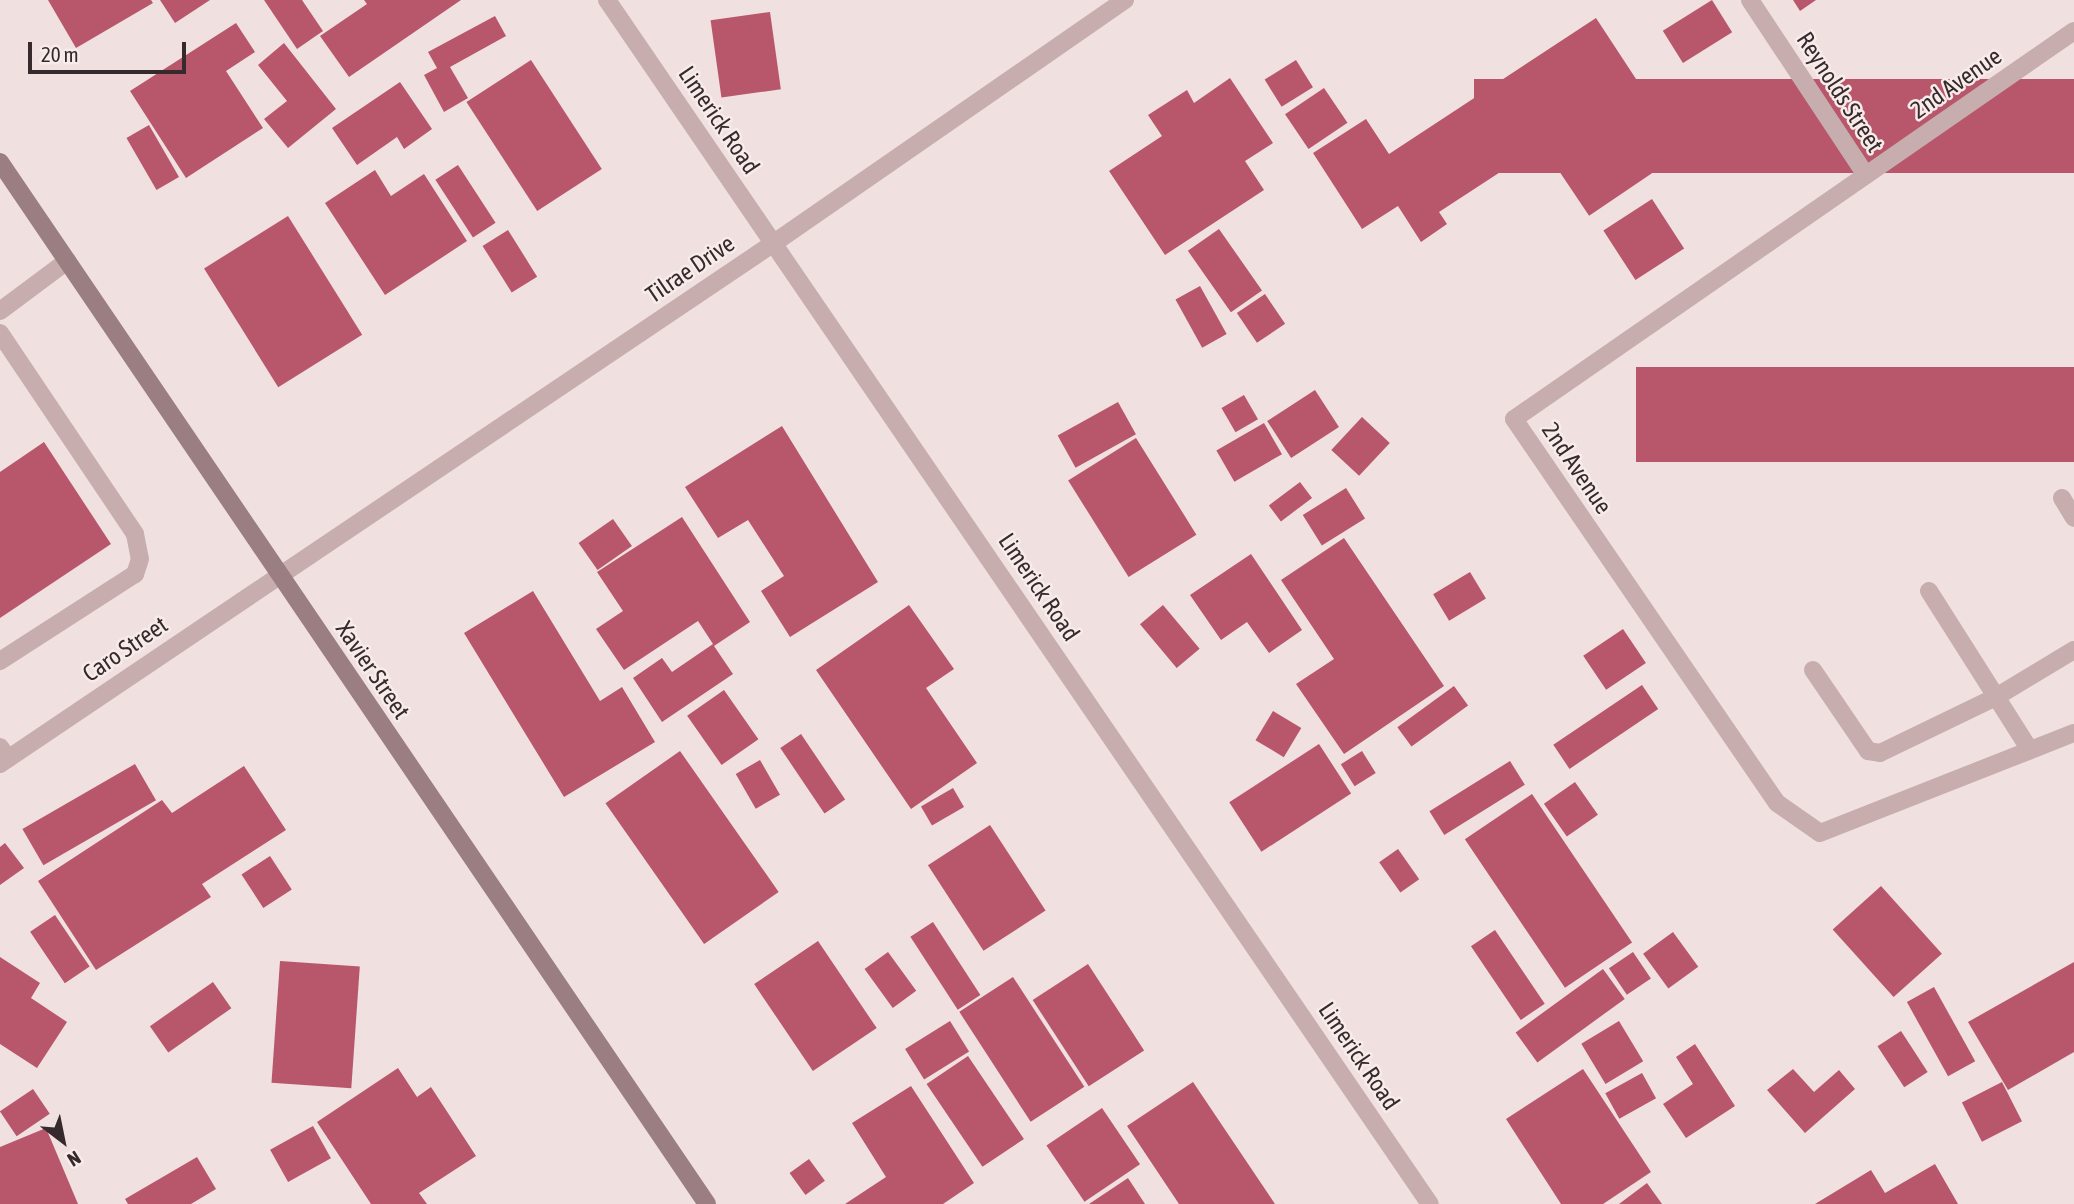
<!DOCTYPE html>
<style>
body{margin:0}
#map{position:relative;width:2074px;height:1204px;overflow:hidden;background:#f0e0e0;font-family:"Asap Condensed",sans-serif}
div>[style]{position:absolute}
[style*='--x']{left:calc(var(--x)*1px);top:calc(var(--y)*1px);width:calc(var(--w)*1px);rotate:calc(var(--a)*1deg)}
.building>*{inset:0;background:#b8566c;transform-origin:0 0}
.service>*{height:18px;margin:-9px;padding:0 9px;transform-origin:9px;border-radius:9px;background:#c7adad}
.minor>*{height:18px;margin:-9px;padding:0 9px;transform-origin:9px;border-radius:9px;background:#c7adad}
.secondary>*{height:18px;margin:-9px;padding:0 9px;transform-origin:9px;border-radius:9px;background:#9a7e81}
span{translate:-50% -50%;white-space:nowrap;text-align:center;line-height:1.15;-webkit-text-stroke:5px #f8eceb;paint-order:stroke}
.street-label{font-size:24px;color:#362a2c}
.north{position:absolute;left:28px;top:1106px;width:70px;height:70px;-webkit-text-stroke:5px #f8eceb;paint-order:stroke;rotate:148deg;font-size:19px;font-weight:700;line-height:28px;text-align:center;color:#362a2c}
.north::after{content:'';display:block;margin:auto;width:24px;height:32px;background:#362a2c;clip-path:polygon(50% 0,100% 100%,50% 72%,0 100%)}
.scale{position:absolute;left:28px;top:42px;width:158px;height:32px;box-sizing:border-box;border:4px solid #362a2c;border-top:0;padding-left:9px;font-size:21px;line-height:24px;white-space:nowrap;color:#362a2c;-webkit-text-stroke:5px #f8eceb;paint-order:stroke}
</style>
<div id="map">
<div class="building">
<div style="clip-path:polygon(48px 0,151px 0,153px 3px,76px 48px)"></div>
<div style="clip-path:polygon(160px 0,210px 0,175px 23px)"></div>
<div style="clip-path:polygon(264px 0,302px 0,323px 31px,297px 49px)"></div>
<div style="clip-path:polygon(364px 0,461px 0,349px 77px,320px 36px,367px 4px)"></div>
<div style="left:1712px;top:0;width:38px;height:58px;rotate:58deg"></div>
<div style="clip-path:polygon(1793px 0,1816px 0,1800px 11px)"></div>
<div style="left:770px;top:12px;width:78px;height:60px;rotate:82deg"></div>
<div style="clip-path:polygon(495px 16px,506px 36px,450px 67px,468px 98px,444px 112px,424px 75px,437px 68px,428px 52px)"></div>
<div style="clip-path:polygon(1596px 18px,1638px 82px,1439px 212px,1447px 224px,1421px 242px,1398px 206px,1362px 229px,1313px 153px,1366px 119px,1389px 154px)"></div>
<div style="clip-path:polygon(236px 23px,255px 52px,226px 71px,263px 128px,186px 178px,130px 91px)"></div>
<div style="clip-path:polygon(284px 43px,336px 109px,288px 148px,264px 119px,287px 101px,258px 65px)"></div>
<div style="left:531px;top:60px;width:130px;height:77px;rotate:57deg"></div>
<div style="left:1296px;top:60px;width:32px;height:37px;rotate:58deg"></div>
<div style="clip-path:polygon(1230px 78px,1273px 143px,1245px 161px,1264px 190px,1165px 255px,1109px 171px,1162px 136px,1148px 115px,1187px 90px,1194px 103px)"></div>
<div style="left:2074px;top:79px;width:94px;height:600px;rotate:90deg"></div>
<div style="clip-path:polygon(400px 82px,432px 129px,404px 149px,397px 137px,357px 165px,332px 128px)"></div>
<div style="left:1324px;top:88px;width:42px;height:47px;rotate:56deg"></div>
<div style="left:1618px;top:119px;width:64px;height:78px;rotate:56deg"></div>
<div style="left:149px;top:125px;width:60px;height:26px;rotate:60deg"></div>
<div style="left:458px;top:165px;width:69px;height:27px;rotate:57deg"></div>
<div style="clip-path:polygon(375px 170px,391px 196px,424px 174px,467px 241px,385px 295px,325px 203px)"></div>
<div style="left:1652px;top:199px;width:59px;height:58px;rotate:57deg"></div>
<div style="left:288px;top:216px;width:140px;height:99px;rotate:58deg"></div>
<div style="left:1219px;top:229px;width:75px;height:38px;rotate:55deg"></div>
<div style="left:508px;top:230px;width:55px;height:30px;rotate:58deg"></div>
<div style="left:1200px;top:286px;width:55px;height:28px;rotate:61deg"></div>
<div style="left:1265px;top:294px;width:36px;height:34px;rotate:56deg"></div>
<div style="left:2074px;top:367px;width:95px;height:438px;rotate:90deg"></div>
<div style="left:1315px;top:390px;width:44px;height:57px;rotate:57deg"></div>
<div style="left:1244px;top:395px;width:28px;height:26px;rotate:60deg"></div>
<div style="left:1118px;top:402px;width:37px;height:69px;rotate:61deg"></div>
<div style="left:1362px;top:417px;width:38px;height:45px;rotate:43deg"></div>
<div style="left:1264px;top:423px;width:36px;height:55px;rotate:60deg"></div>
<div style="clip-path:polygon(782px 426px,878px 582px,790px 637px,761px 591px,784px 576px,748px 520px,718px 538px,685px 487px)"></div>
<div style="left:1136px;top:438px;width:114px;height:80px;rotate:58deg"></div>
<div style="clip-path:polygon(44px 442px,111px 544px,0 618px,0 472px)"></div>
<div style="left:1300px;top:482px;width:20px;height:39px;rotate:53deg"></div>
<div style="left:1346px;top:488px;width:36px;height:51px;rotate:58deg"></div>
<div style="clip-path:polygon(682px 517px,750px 622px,714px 646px,733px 674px,662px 722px,633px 678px,662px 658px,672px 672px,713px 644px,698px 621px,624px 670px,596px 629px,623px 611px,597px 572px)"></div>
<div style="left:613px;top:519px;width:33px;height:42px;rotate:55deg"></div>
<div style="clip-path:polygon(1344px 538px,1444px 686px,1344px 754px,1296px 684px,1334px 659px,1281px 580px)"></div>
<div style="clip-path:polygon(1251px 554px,1302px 630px,1269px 653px,1247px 622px,1221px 640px,1190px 595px)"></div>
<div style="left:1470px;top:572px;width:31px;height:43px;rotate:59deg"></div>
<div style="clip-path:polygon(533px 591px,600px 701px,622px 687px,655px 742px,564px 797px,464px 633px)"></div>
<div style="clip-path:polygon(909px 605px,954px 669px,926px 688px,977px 763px,911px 809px,816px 670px)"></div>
<div style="left:1163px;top:605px;width:57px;height:30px;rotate:50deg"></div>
<div style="left:1623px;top:629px;width:41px;height:48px;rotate:56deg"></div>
<div style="left:1642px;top:685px;width:29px;height:107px;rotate:56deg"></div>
<div style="left:1454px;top:686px;width:24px;height:70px;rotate:54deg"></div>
<div style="left:724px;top:690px;width:60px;height:45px;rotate:55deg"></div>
<div style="left:1273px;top:711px;width:33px;height:34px;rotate:31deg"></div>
<div style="left:801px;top:734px;width:79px;height:25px;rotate:56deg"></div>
<div style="left:1319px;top:744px;width:59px;height:107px;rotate:57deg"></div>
<div style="left:680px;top:751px;width:172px;height:91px;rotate:55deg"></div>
<div style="left:1362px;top:751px;width:26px;height:25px;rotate:58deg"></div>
<div style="left:760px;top:760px;width:40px;height:28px;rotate:60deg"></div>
<div style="left:1510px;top:761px;width:28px;height:95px;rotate:58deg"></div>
<div style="left:135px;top:764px;width:42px;height:130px;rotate:60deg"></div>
<div style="clip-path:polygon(244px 766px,286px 830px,202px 884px,211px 897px,96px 970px,38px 881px,162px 800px,172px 813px)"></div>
<div style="left:1575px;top:782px;width:40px;height:38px;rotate:55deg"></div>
<div style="left:953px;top:788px;width:22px;height:37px;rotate:60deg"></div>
<div style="left:1532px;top:794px;width:179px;height:81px;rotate:56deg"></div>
<div style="left:990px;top:825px;width:102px;height:74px;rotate:57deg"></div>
<div style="clip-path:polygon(5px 843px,24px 868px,0 885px,0 847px)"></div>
<div style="left:1398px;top:849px;width:37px;height:23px;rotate:55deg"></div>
<div style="left:270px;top:856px;width:40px;height:34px;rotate:57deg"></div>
<div style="left:1881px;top:886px;width:91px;height:65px;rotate:48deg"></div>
<div style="left:55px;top:915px;width:62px;height:30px;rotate:56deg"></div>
<div style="left:933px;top:922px;width:87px;height:27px;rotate:57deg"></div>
<div style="left:1495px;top:930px;width:89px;height:29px;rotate:56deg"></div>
<div style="left:1673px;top:932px;width:43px;height:37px;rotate:54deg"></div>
<div style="left:818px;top:941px;width:105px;height:77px;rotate:56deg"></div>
<div style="left:888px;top:952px;width:48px;height:29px;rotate:54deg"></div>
<div style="left:1633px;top:952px;width:32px;height:29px;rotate:56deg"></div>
<div style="clip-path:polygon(0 957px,40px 983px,31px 998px,67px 1022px,37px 1068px,0 1044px)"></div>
<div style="left:280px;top:961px;width:80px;height:122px;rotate:4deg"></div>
<div style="clip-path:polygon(2074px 962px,2074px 1052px,2008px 1090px,1968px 1022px)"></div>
<div style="left:1088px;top:964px;width:103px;height:66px;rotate:57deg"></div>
<div style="left:1603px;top:969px;width:37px;height:108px;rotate:54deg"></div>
<div style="left:1013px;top:977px;width:131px;height:64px;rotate:57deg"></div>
<div style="left:213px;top:982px;width:32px;height:77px;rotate:55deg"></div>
<div style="left:1934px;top:987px;width:85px;height:31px;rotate:61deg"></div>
<div style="left:950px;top:1021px;width:36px;height:53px;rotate:58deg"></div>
<div style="left:1619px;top:1021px;width:47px;height:44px;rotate:59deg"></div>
<div style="left:1901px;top:1031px;width:49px;height:28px;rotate:57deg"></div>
<div style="clip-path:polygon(1695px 1044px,1735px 1106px,1686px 1138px,1663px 1104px,1693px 1084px,1676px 1057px)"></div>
<div style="left:968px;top:1056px;width:100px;height:50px;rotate:56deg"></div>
<div style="clip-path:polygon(398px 1068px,417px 1097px,431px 1087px,476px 1156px,419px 1193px,427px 1204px,371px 1204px,317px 1122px)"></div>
<div style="clip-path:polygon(1583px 1069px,1651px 1172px,1603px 1204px,1561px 1204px,1506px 1119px)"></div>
<div style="clip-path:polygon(1793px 1069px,1814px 1092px,1839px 1070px,1855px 1089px,1805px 1133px,1767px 1090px)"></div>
<div style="left:1642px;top:1073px;width:29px;height:42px;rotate:61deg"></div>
<div style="clip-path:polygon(1193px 1082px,1275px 1204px,1179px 1204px,1127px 1126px)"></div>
<div style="left:2002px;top:1082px;width:44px;height:45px;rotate:63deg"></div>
<div style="clip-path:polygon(911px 1086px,974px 1183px,943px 1204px,845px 1204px,886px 1177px,852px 1123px)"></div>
<div style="left:33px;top:1089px;width:30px;height:40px;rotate:56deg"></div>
<div style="left:1102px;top:1108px;width:68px;height:67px;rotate:56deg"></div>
<div style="left:313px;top:1126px;width:37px;height:49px;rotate:61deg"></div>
<div style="clip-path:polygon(46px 1128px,78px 1204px,0 1204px,0 1147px)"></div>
<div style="clip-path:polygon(197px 1157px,216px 1189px,191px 1204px,128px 1204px,125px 1199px)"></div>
<div style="left:809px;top:1159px;width:27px;height:24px;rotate:54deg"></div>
<div style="clip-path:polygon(1935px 1164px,1958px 1204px,1815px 1204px,1871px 1170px,1885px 1193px)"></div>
<div style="clip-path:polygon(1128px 1178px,1145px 1204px,1089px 1204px)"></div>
<div style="clip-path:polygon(1647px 1183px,1662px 1204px,1619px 1204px)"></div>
</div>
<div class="service">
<div style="--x:1750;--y:0;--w:210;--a:56.5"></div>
<div style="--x:2074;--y:31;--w:681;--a:145.28"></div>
<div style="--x:1514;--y:419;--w:465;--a:55.6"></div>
<div style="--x:1777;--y:803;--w:52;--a:34.9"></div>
<div style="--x:1820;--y:833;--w:273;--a:-21.5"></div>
<div style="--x:0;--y:311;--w:84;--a:-36.7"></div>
<div style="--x:0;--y:333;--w:242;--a:56.1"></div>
<div style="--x:135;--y:534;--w:25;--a:79"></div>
<div style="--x:140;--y:559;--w:16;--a:108"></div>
<div style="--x:135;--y:574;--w:161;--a:147.2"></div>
<div style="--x:2062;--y:498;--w:23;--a:59"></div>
<div style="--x:1929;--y:591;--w:188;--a:57.6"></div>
<div style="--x:1813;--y:670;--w:98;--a:55.8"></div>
<div style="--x:1868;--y:751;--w:12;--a:9"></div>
<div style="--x:1880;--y:753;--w:129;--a:-25.8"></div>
<div style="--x:1996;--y:697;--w:91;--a:-31.1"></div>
<div style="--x:0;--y:747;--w:14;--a:56"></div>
</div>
<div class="minor">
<div style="--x:607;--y:0;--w:1458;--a:55.65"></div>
<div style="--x:0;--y:764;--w:933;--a:-33.95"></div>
<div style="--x:774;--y:243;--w:427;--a:-34.7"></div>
</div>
<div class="secondary">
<div style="--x:0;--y:162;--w:1259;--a:55.84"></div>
</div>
<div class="street-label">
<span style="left:1956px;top:83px;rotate:-35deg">2nd Avenue</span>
<span style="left:1840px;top:92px;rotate:57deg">Reynolds Street</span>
<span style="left:719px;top:120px;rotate:56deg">Limerick Road</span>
<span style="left:690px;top:269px;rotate:-34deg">Tilrae Drive</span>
<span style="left:1577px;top:468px;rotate:56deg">2nd Avenue</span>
<span style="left:1039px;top:587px;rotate:56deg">Limerick Road</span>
<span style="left:125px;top:649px;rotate:-34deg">Caro Street</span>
<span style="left:373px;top:670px;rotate:56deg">Xavier Street</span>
<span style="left:1359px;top:1056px;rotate:56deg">Limerick Road</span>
</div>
<div class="north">N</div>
<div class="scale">20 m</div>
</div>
